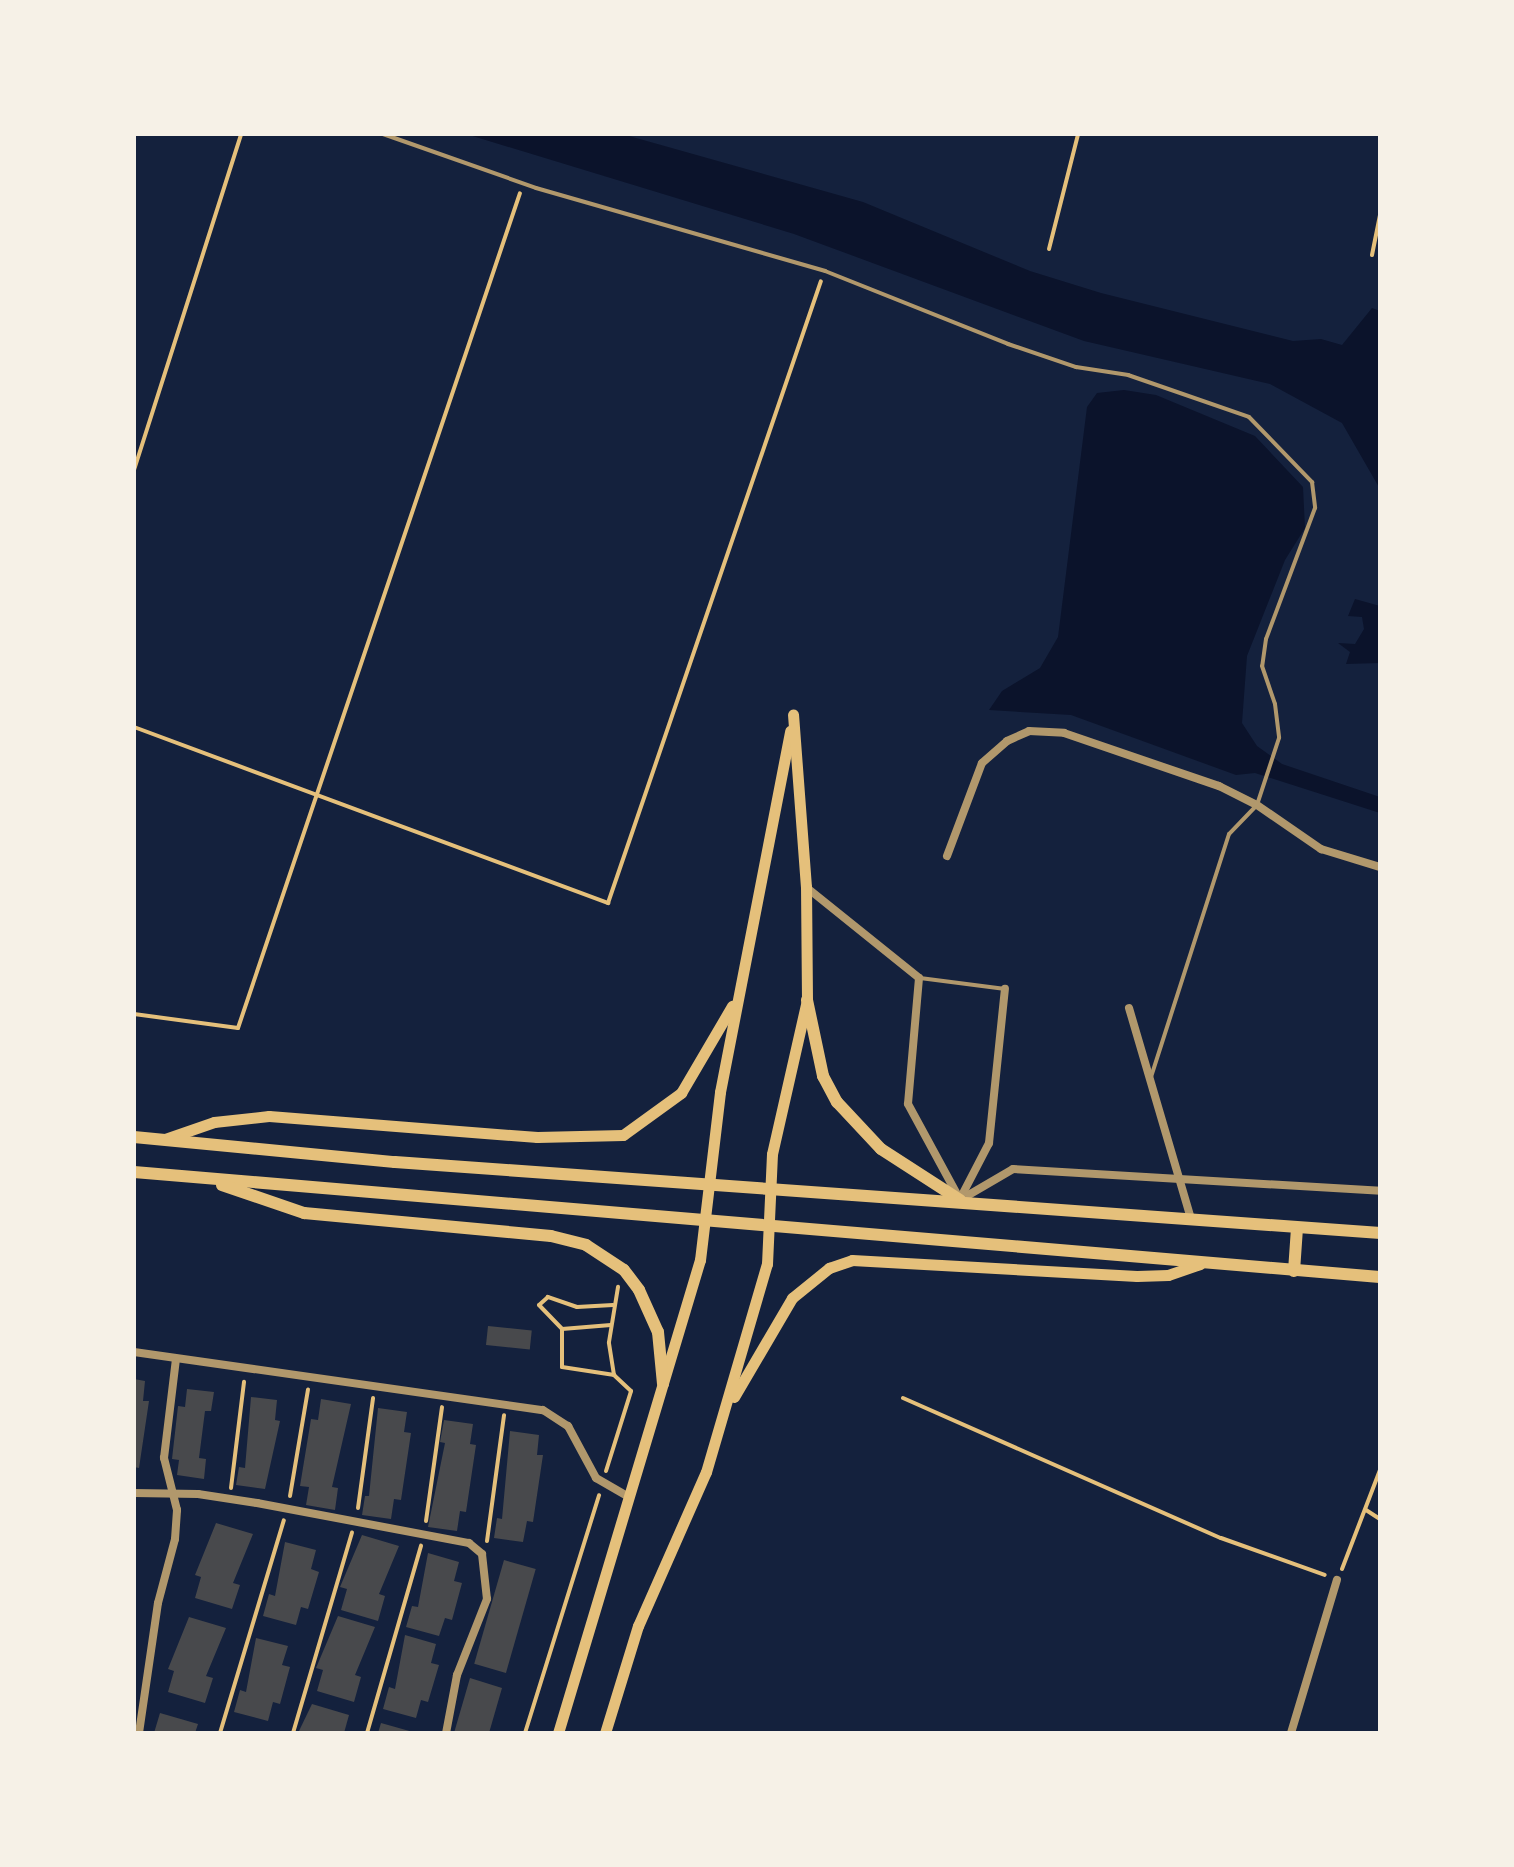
<!DOCTYPE html>
<style>
body{margin:0}
#map{position:relative;width:1514px;height:1867px;overflow:hidden;background:#14213d;font-family:"PT Serif",serif}
div>[style]{position:absolute}
[style*='--x']{left:calc(var(--x)*1px);top:calc(var(--y)*1px);width:calc(var(--w)*1px);rotate:calc(var(--a)*1deg)}
.water>*{inset:0;background:#0b132b}
.building>*{inset:0;background:#48494c;transform-origin:0 0}
.path>*{height:4px;margin:-2px;padding:0 2px;transform-origin:2px;border-radius:2px;background:#e5c07b}
.service>*{height:4px;margin:-2px;padding:0 2px;transform-origin:2px;border-radius:2px;background:#b1986c}
.minor>*{height:8px;margin:-4px;padding:0 4px;transform-origin:4px;border-radius:4px;background:#b1986c}
.secondary>*{height:11px;margin:-5.5px;padding:0 5.5px;transform-origin:5.5px;border-radius:5.5px;background:#e5c07b}
.primary>*{height:12px;margin:-6px;padding:0 6px;transform-origin:6px;border-radius:6px;background:#e5c07b}
span{translate:-50% -50%;white-space:nowrap;text-align:center;line-height:1.15;-webkit-text-stroke:7px #f6f1e7;paint-order:stroke}
.frame{position:absolute;inset:0;border:136px solid #f6f1e7;pointer-events:none}
</style>
<div id="map">
<div class="water">
<div style="clip-path:polygon(466px 134px,622px 134px,863px 202px,1030px 271px,1101px 293px,1293px 341px,1321px 339px,1342px 345px,1372px 308px,1380px 311px,1380px 489px,1342px 423px,1270px 384px,1084px 341px,794px 234px)"></div>
<div style="clip-path:polygon(1124px 390px,1156px 395px,1255px 436px,1303px 487px,1305px 528px,1285px 560px,1247px 656px,1242px 723px,1257px 746px,1282px 764px,1380px 797px,1380px 813px,1255px 773px,1236px 775px,1071px 715px,989px 710px,1002px 691px,1040px 668px,1058px 637px,1087px 407px,1097px 393px)"></div>
<div style="clip-path:polygon(1355px 599px,1380px 606px,1380px 663px,1346px 664px,1350px 652px,1338px 643px,1355px 644px,1364px 629px,1362px 617px,1348px 616px)"></div>
</div>
<div class="building">
<div style="left:488px;top:1326px;width:44px;height:19px;rotate:6deg"></div>
<div style="clip-path:polygon(134px 1379px,145px 1381px,143px 1401px,149px 1401px,139px 1468px,134px 1467px)"></div>
<div style="clip-path:polygon(187px 1389px,214px 1392px,211px 1411px,205px 1411px,199px 1458px,206px 1459px,204px 1479px,177px 1475px,179px 1460px,172px 1459px,178px 1406px,185px 1407px)"></div>
<div style="clip-path:polygon(251px 1397px,277px 1400px,275px 1420px,280px 1421px,265px 1489px,236px 1485px,239px 1467px,245px 1468px)"></div>
<div style="clip-path:polygon(321px 1399px,351px 1404px,332px 1487px,338px 1488px,335px 1510px,306px 1505px,309px 1487px,300px 1486px,311px 1419px,318px 1420px)"></div>
<div style="clip-path:polygon(378px 1408px,407px 1412px,404px 1432px,411px 1433px,401px 1500px,394px 1499px,391px 1519px,362px 1515px,365px 1496px,369px 1496px)"></div>
<div style="clip-path:polygon(444px 1420px,473px 1424px,470px 1444px,476px 1445px,466px 1512px,460px 1511px,457px 1531px,428px 1527px,445px 1443px,440px 1442px)"></div>
<div style="clip-path:polygon(510px 1431px,539px 1435px,537px 1455px,543px 1455px,533px 1522px,527px 1521px,523px 1542px,494px 1538px,497px 1518px,502px 1519px)"></div>
<div style="clip-path:polygon(216px 1523px,253px 1534px,233px 1583px,240px 1585px,232px 1609px,195px 1598px,201px 1577px,195px 1575px)"></div>
<div style="clip-path:polygon(362px 1535px,399px 1546px,379px 1594px,385px 1596px,378px 1621px,341px 1610px,347px 1589px,340px 1587px)"></div>
<div style="clip-path:polygon(285px 1542px,316px 1550px,311px 1569px,319px 1572px,308px 1609px,301px 1607px,296px 1625px,263px 1616px,269px 1594px,275px 1596px)"></div>
<div style="clip-path:polygon(428px 1553px,459px 1562px,454px 1581px,462px 1583px,452px 1620px,445px 1618px,439px 1636px,406px 1627px,412px 1606px,418px 1607px)"></div>
<div style="left:504px;top:1560px;width:33px;height:108px;rotate:16deg"></div>
<div style="clip-path:polygon(338px 1616px,375px 1627px,355px 1675px,361px 1677px,354px 1702px,317px 1691px,323px 1670px,316px 1668px)"></div>
<div style="clip-path:polygon(189px 1617px,226px 1628px,206px 1676px,213px 1678px,205px 1703px,168px 1692px,174px 1671px,168px 1669px)"></div>
<div style="clip-path:polygon(405px 1635px,436px 1644px,431px 1663px,439px 1665px,428px 1702px,421px 1700px,416px 1718px,383px 1709px,389px 1687px,395px 1689px)"></div>
<div style="clip-path:polygon(256px 1638px,288px 1646px,282px 1665px,290px 1667px,280px 1704px,273px 1702px,268px 1721px,234px 1712px,240px 1690px,246px 1692px)"></div>
<div style="clip-path:polygon(470px 1678px,502px 1688px,489px 1733px,454px 1733px)"></div>
<div style="clip-path:polygon(312px 1704px,349px 1715px,344px 1733px,298px 1733px)"></div>
<div style="clip-path:polygon(160px 1713px,198px 1724px,195px 1733px,154px 1733px)"></div>
<div style="clip-path:polygon(381px 1723px,413px 1732px,413px 1733px,378px 1733px)"></div>
</div>
<div class="path">
<div style="--x:1049;--y:249;--w:119;--a:-75.8"></div>
<div style="--x:1372;--y:255;--w:41;--a:-78.7"></div>
<div style="--x:134;--y:470;--w:353;--a:-72.3"></div>
<div style="--x:134;--y:727;--w:506;--a:20.37"></div>
<div style="--x:608;--y:903;--w:657;--a:-71.1"></div>
<div style="--x:134;--y:1014;--w:105;--a:7.7"></div>
<div style="--x:238;--y:1028;--w:881;--a:-71.34"></div>
<div style="--x:613;--y:1305;--w:36;--a:177"></div>
<div style="--x:577;--y:1307;--w:31;--a:-161"></div>
<div style="--x:548;--y:1297;--w:12;--a:138"></div>
<div style="--x:539;--y:1305;--w:33;--a:46"></div>
<div style="--x:562;--y:1329;--w:38;--a:90"></div>
<div style="--x:562;--y:1367;--w:53;--a:8.7"></div>
<div style="--x:562;--y:1329;--w:49;--a:-4.7"></div>
<div style="--x:903;--y:1398;--w:347;--a:23.8"></div>
<div style="--x:1221;--y:1538;--w:110;--a:19.6"></div>
<div style="--x:606;--y:1471;--w:84;--a:-72.6"></div>
<div style="--x:631;--y:1391;--w:23;--a:-137"></div>
<div style="--x:614;--y:1375;--w:33;--a:-99"></div>
<div style="--x:609;--y:1342;--w:56;--a:-80.7"></div>
<div style="--x:231;--y:1488;--w:107;--a:-83"></div>
<div style="--x:290;--y:1496;--w:108;--a:-80.4"></div>
<div style="--x:358;--y:1508;--w:111;--a:-82.2"></div>
<div style="--x:1366;--y:1510;--w:17;--a:33"></div>
<div style="--x:426;--y:1521;--w:115;--a:-82"></div>
<div style="--x:487;--y:1541;--w:127;--a:-82.3"></div>
<div style="--x:1342;--y:1569;--w:106;--a:-69"></div>
<div style="--x:220;--y:1733;--w:222;--a:-73.3"></div>
<div style="--x:293;--y:1733;--w:209;--a:-73.6"></div>
<div style="--x:367;--y:1733;--w:195;--a:-73.9"></div>
<div style="--x:525;--y:1733;--w:249;--a:-72.7"></div>
</div>
<div class="service">
<div style="--x:383;--y:134;--w:162;--a:19.4"></div>
<div style="--x:536;--y:188;--w:301;--a:16"></div>
<div style="--x:825;--y:271;--w:197;--a:21.7"></div>
<div style="--x:1008;--y:344;--w:72;--a:18.7"></div>
<div style="--x:1076;--y:367;--w:53;--a:8.7"></div>
<div style="--x:1128;--y:375;--w:128;--a:19.1"></div>
<div style="--x:1249;--y:417;--w:91;--a:45.9"></div>
<div style="--x:1312;--y:482;--w:26;--a:83"></div>
<div style="--x:1315;--y:508;--w:140;--a:110.5"></div>
<div style="--x:1266;--y:639;--w:27;--a:98"></div>
<div style="--x:1262;--y:666;--w:40;--a:71.1"></div>
<div style="--x:1275;--y:704;--w:34;--a:83"></div>
<div style="--x:1279;--y:738;--w:71;--a:108.2"></div>
<div style="--x:1257;--y:805;--w:40;--a:134"></div>
<div style="--x:1229;--y:834;--w:255;--a:107.8"></div>
<div style="--x:920;--y:978;--w:86;--a:7.4"></div>
</div>
<div class="minor">
<div style="--x:947;--y:856;--w:99;--a:-69.4"></div>
<div style="--x:982;--y:763;--w:33;--a:-41"></div>
<div style="--x:1007;--y:741;--w:24;--a:-24"></div>
<div style="--x:1029;--y:731;--w:35;--a:3"></div>
<div style="--x:1064;--y:733;--w:164;--a:18.9"></div>
<div style="--x:1219;--y:786;--w:42;--a:26.6"></div>
<div style="--x:1257;--y:805;--w:78;--a:34.5"></div>
<div style="--x:1321;--y:849;--w:62;--a:17"></div>
<div style="--x:806;--y:887;--w:145;--a:38.8"></div>
<div style="--x:919;--y:978;--w:126;--a:95"></div>
<div style="--x:908;--y:1104;--w:105;--a:61.5"></div>
<div style="--x:1129;--y:1008;--w:220;--a:73.6"></div>
<div style="--x:960;--y:1199;--w:63;--a:-62.6"></div>
<div style="--x:989;--y:1143;--w:155;--a:-84.1"></div>
<div style="--x:960;--y:1200;--w:61;--a:-30.3"></div>
<div style="--x:1013;--y:1169;--w:368;--a:3.4"></div>
<div style="--x:134;--y:1352;--w:413;--a:8.1"></div>
<div style="--x:543;--y:1410;--w:30;--a:33"></div>
<div style="--x:568;--y:1426;--w:59;--a:61.7"></div>
<div style="--x:596;--y:1478;--w:38;--a:30"></div>
<div style="--x:134;--y:1493;--w:64;--a:0.9"></div>
<div style="--x:198;--y:1494;--w:60;--a:8.7"></div>
<div style="--x:257;--y:1503;--w:216;--a:10.7"></div>
<div style="--x:469;--y:1543;--w:17;--a:40"></div>
<div style="--x:482;--y:1554;--w:45;--a:83.7"></div>
<div style="--x:487;--y:1599;--w:82;--a:111.5"></div>
<div style="--x:457;--y:1675;--w:59;--a:100.7"></div>
<div style="--x:139;--y:1733;--w:131;--a:-81.7"></div>
<div style="--x:158;--y:1603;--w:66;--a:-75.1"></div>
<div style="--x:175;--y:1539;--w:29;--a:-86"></div>
<div style="--x:177;--y:1510;--w:54;--a:-104"></div>
<div style="--x:164;--y:1458;--w:100;--a:-83.1"></div>
<div style="--x:1291;--y:1733;--w:160;--a:-73.3"></div>
</div>
<div class="secondary">
<div style="--x:165;--y:1139;--w:52;--a:-19.1"></div>
<div style="--x:214;--y:1122;--w:55;--a:-6.2"></div>
<div style="--x:269;--y:1116;--w:269;--a:4.5"></div>
<div style="--x:537;--y:1137;--w:86;--a:-1.3"></div>
<div style="--x:623;--y:1135;--w:72;--a:-35.9"></div>
<div style="--x:681;--y:1093;--w:101;--a:-59.6"></div>
<div style="--x:734;--y:1397;--w:115;--a:-59.6"></div>
<div style="--x:792;--y:1298;--w:48;--a:-39"></div>
<div style="--x:829;--y:1268;--w:24;--a:-19"></div>
<div style="--x:852;--y:1260;--w:285;--a:3.2"></div>
<div style="--x:1137;--y:1276;--w:31;--a:-2"></div>
<div style="--x:1168;--y:1275;--w:34;--a:-19"></div>
<div style="--x:558;--y:1733;--w:494;--a:-73.3"></div>
<div style="--x:700;--y:1260;--w:169;--a:-83.2"></div>
<div style="--x:720;--y:1092;--w:368;--a:-79"></div>
<div style="--x:605;--y:1733;--w:112;--a:-72.9"></div>
<div style="--x:638;--y:1626;--w:168;--a:-66.2"></div>
<div style="--x:706;--y:1472;--w:217;--a:-73.7"></div>
<div style="--x:767;--y:1264;--w:110;--a:-87.4"></div>
<div style="--x:772;--y:1154;--w:158;--a:-77.2"></div>
<div style="--x:807;--y:1000;--w:113;--a:-90.5"></div>
<div style="--x:806;--y:887;--w:173;--a:-94.3"></div>
</div>
<div class="primary">
<div style="--x:807;--y:1000;--w:78;--a:78.1"></div>
<div style="--x:823;--y:1076;--w:30;--a:62"></div>
<div style="--x:837;--y:1102;--w:64;--a:46.9"></div>
<div style="--x:881;--y:1149;--w:94;--a:32.8"></div>
<div style="--x:134;--y:1137;--w:262;--a:5.5"></div>
<div style="--x:395;--y:1162;--w:988;--a:4.12"></div>
<div style="--x:134;--y:1172;--w:1250;--a:4.82"></div>
<div style="--x:222;--y:1185;--w:87;--a:18.9"></div>
<div style="--x:304;--y:1213;--w:248;--a:5.3"></div>
<div style="--x:551;--y:1236;--w:36;--a:14"></div>
<div style="--x:586;--y:1245;--w:45;--a:33.3"></div>
<div style="--x:624;--y:1270;--w:25;--a:53"></div>
<div style="--x:639;--y:1290;--w:46;--a:65.7"></div>
<div style="--x:658;--y:1332;--w:52;--a:84.5"></div>
<div style="--x:1294;--y:1271;--w:43;--a:-86"></div>
</div>
<div class="frame"></div>
</div>
